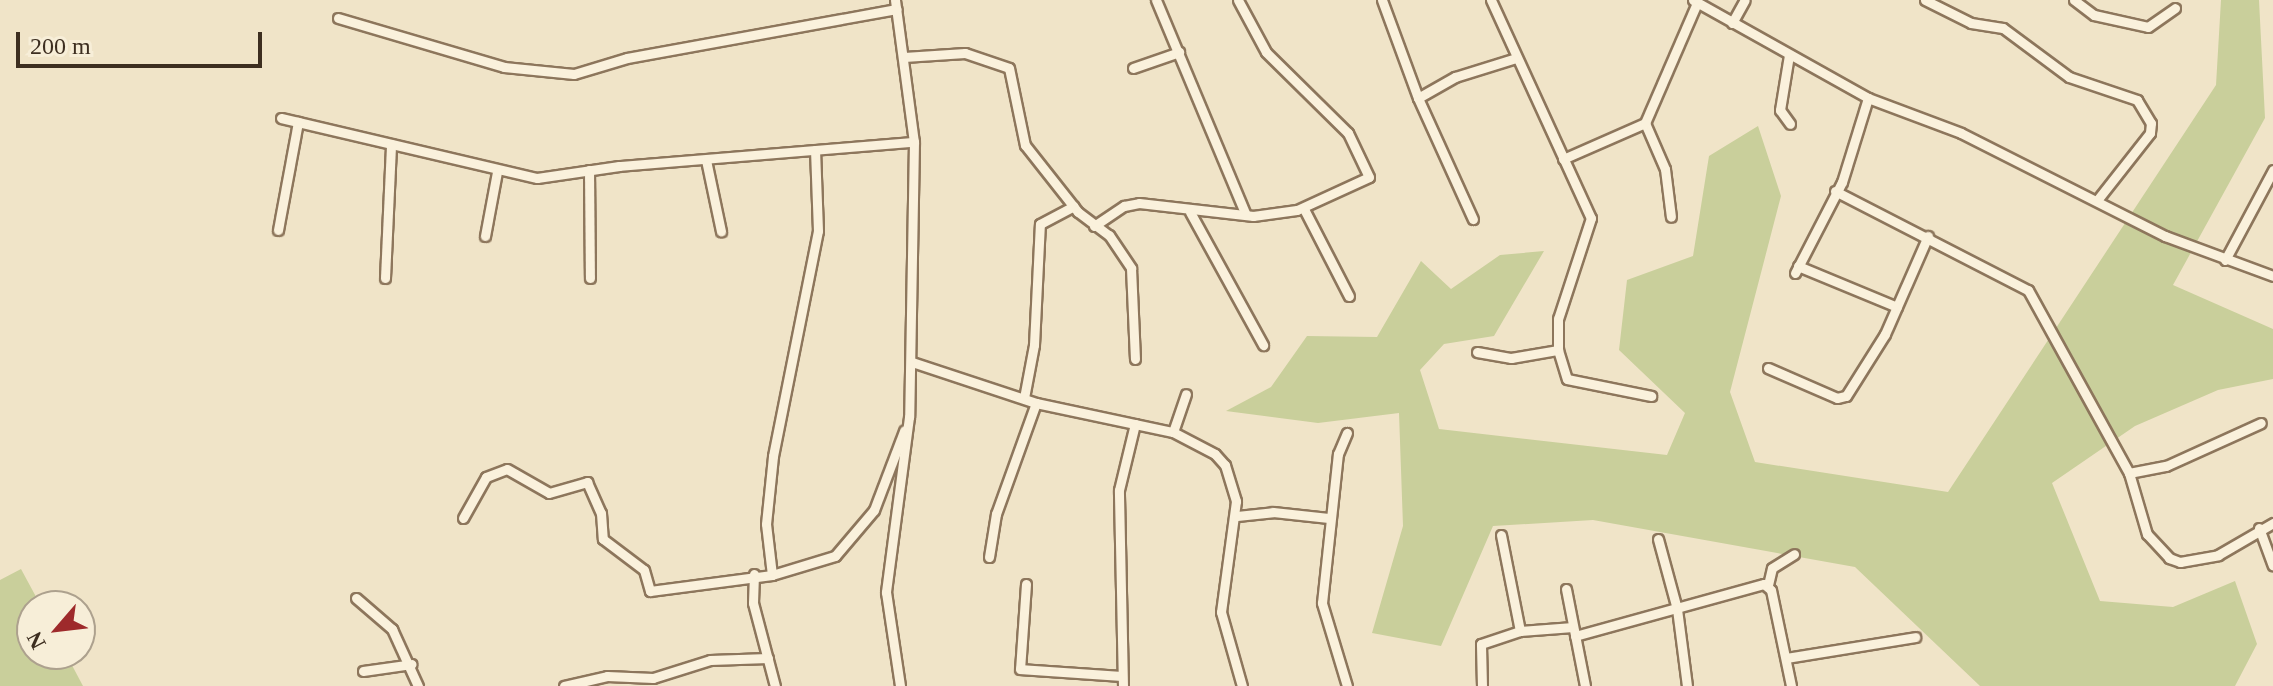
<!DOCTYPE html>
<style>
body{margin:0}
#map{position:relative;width:2273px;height:686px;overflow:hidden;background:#f0e4c8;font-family:Georgia,serif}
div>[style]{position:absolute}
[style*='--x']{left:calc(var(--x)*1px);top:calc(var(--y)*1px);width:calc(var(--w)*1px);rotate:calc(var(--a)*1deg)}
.green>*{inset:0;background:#c9cf9b}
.roads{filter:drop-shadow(2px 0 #8d765c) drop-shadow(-2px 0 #8d765c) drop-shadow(0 2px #8d765c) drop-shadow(0 -2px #8d765c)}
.minor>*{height:9px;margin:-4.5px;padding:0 4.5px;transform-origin:4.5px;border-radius:4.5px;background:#faf1dc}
span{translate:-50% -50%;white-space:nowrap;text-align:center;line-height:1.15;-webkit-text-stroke:6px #f7eed8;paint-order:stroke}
.north{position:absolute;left:16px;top:590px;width:80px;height:80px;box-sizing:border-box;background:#f7eed8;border:2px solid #ada18e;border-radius:50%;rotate:242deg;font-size:22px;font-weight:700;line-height:32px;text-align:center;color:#3d2e20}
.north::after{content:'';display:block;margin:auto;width:28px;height:36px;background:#9e2a2b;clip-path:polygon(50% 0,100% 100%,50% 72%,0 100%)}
.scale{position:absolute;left:16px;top:32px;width:246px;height:36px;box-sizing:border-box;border:4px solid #3d2e20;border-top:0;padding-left:10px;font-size:24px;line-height:28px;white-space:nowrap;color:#3d2e20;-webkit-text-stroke:6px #f7eed8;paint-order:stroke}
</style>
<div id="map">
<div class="green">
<div style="clip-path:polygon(2221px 0,2259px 0,2265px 118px,2173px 285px,2273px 329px,2273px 379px,2218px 390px,2135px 426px,2052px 483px,2100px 601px,2173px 607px,2235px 581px,2257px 644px,2235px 686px,1980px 686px,1855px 567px,1593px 520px,1493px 526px,1441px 646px,1372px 633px,1403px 526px,1399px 413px,1318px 423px,1226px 411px,1271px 387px,1307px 336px,1377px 337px,1421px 261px,1451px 289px,1500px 255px,1544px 251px,1494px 336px,1444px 344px,1420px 370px,1439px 429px,1667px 455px,1685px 413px,1619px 350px,1627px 280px,1693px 256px,1709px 156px,1758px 126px,1781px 196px,1730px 392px,1755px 462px,1948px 492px,2216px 85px)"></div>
<div style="clip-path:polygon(21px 569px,41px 606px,32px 606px,32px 654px,66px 654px,83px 686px,0 686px,0 580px)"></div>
</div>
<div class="roads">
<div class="minor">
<div style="--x:895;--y:0;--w:143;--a:82.4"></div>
<div style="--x:914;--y:142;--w:275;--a:91"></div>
<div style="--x:909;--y:417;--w:177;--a:97.5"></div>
<div style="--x:886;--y:592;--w:95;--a:81.5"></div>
<div style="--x:1156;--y:0;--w:231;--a:67.3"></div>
<div style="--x:1382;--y:0;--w:104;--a:69.8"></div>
<div style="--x:1418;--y:98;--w:133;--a:65.6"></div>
<div style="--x:1491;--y:0;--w:240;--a:65.4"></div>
<div style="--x:1591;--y:218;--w:106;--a:108.1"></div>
<div style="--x:1558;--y:319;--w:31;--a:90"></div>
<div style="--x:1558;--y:350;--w:30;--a:73"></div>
<div style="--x:1567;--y:379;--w:86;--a:11.4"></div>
<div style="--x:1693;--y:0;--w:201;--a:29.2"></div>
<div style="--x:1868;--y:98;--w:99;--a:20.6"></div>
<div style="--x:1961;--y:133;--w:229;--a:26.8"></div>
<div style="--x:2165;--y:236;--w:115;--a:20.3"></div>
<div style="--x:1925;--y:0;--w:51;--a:26.6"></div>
<div style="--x:1971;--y:23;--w:32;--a:9"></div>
<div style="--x:2003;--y:28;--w:82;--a:36.6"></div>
<div style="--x:2069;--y:77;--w:72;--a:18.7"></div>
<div style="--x:2137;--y:100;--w:27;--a:59"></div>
<div style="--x:2151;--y:123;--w:10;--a:96"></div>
<div style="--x:2150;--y:133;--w:84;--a:128.2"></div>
<div style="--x:2074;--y:0;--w:25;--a:37"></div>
<div style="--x:2094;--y:15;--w:55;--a:12.5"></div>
<div style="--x:2148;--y:27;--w:33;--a:-35"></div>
<div style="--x:338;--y:18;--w:173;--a:16.4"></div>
<div style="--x:504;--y:67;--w:70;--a:5.7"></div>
<div style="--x:574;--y:74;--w:55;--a:-16.8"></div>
<div style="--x:627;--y:58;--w:274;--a:-10.3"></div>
<div style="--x:1732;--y:23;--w:26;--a:-61"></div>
<div style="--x:1789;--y:55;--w:56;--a:99.3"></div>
<div style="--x:1780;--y:110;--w:17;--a:54"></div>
<div style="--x:904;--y:57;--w:61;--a:-3.8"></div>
<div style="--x:965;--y:53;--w:46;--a:18.8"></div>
<div style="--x:1009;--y:68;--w:79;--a:78.3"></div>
<div style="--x:1025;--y:145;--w:85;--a:51.7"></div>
<div style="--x:1078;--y:212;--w:39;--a:37"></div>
<div style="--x:1109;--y:235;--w:40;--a:56"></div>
<div style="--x:1131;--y:268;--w:91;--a:87.5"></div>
<div style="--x:1133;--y:68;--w:49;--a:-19.2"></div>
<div style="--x:1418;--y:98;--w:43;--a:-29.6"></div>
<div style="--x:1455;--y:77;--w:64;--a:-17.3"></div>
<div style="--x:281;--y:118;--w:263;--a:13.2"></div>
<div style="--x:537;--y:178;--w:83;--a:-8.3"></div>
<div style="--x:619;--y:166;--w:296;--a:-4.7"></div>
<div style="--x:1645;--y:123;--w:50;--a:66.5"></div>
<div style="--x:1665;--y:169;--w:48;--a:82.9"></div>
<div style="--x:1563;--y:159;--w:90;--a:-23.7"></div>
<div style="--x:1645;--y:123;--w:131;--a:-66.6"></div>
<div style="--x:706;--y:160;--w:73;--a:78.1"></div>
<div style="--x:589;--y:170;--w:108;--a:89.5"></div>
<div style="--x:1835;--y:191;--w:217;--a:27.2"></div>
<div style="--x:2028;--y:290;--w:209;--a:61.1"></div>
<div style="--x:2129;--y:473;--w:64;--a:73.6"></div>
<div style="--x:2147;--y:534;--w:33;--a:47"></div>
<div style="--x:2169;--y:558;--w:12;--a:20"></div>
<div style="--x:2180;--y:562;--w:39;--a:-10"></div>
<div style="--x:2218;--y:555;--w:64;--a:-30.2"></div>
<div style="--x:1304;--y:209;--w:98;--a:62.7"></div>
<div style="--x:1190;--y:212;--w:152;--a:61.2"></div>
<div style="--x:1094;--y:226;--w:36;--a:-34"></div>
<div style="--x:1124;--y:206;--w:15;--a:-11"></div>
<div style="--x:1139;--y:203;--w:115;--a:6.5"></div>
<div style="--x:1253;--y:216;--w:44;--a:-7.8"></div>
<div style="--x:1297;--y:210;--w:79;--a:-24.6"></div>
<div style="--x:1369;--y:177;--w:49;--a:-115.5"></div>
<div style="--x:1348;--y:133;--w:115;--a:-135.4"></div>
<div style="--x:1266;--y:52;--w:59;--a:-118.3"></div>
<div style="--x:278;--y:230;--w:110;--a:-79.5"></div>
<div style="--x:485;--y:236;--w:65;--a:-79.4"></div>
<div style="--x:2225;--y:260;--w:102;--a:-61.9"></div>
<div style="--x:1798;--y:266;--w:107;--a:22.5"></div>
<div style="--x:1795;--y:273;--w:102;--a:-62.7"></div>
<div style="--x:1842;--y:182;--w:88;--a:-72.8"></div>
<div style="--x:385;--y:278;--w:134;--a:-87.4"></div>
<div style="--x:1477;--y:352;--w:35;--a:10"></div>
<div style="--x:1511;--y:358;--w:48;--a:-9.7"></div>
<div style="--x:912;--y:362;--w:131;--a:18.3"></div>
<div style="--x:1036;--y:403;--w:140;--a:12"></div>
<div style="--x:1173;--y:432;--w:47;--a:27.6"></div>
<div style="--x:1215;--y:454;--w:15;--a:48"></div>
<div style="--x:1225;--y:465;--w:38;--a:73"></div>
<div style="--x:1236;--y:501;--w:112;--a:97.7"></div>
<div style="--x:1221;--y:612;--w:77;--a:74.2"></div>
<div style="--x:1768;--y:368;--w:75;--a:23.5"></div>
<div style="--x:1837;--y:398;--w:9;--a:-13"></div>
<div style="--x:1846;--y:396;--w:73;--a:-57.8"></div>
<div style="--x:1885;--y:334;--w:107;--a:-66.3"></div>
<div style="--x:1024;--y:398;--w:54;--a:-79.3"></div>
<div style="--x:1034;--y:345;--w:121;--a:-87.2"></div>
<div style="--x:1040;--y:224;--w:38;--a:-28"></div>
<div style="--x:1173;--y:432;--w:40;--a:-71.1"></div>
<div style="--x:2129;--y:473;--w:38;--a:-11"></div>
<div style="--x:2166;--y:466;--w:104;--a:-24.4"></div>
<div style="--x:1237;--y:516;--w:36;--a:-6"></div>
<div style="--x:1273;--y:512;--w:56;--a:6.1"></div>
<div style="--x:463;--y:518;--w:47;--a:-60.7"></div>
<div style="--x:486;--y:477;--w:22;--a:-21"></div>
<div style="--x:507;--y:469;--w:48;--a:29.7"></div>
<div style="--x:549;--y:493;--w:40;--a:-16"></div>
<div style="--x:587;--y:482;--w:34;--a:66"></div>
<div style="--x:601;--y:513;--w:26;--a:86"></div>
<div style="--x:603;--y:539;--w:51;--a:37.1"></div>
<div style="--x:644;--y:570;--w:22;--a:74"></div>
<div style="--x:650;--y:591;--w:123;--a:-7.5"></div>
<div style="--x:772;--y:575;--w:66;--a:-16.8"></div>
<div style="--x:835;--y:556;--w:60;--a:-49.7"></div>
<div style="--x:874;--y:510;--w:85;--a:-69.2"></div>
<div style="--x:2259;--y:528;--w:40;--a:69.8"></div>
<div style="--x:1501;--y:535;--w:98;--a:78.8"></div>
<div style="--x:1658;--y:539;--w:73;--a:74.8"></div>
<div style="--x:1677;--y:609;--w:78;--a:82.6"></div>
<div style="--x:989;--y:557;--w:44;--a:-80.8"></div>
<div style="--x:996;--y:514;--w:118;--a:-70.2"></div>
<div style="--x:754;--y:574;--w:29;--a:92"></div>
<div style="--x:753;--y:603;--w:86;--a:75.2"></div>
<div style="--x:772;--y:575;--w:51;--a:-96.7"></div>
<div style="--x:766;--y:524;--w:68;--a:-84.1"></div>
<div style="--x:773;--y:456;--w:229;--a:-78.7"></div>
<div style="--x:818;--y:231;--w:81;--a:-92.1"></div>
<div style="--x:1026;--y:584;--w:85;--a:94"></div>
<div style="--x:1020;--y:669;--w:101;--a:4"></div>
<div style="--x:1768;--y:585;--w:17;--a:-77"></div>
<div style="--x:1772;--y:568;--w:26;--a:-32"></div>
<div style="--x:1566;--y:589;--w:99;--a:78.9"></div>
<div style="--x:356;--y:598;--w:48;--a:40.7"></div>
<div style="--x:392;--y:629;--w:63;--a:65.5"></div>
<div style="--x:1575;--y:636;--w:196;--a:-15.4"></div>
<div style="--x:1764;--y:584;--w:9;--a:41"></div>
<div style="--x:1771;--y:590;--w:98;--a:78.2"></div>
<div style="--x:1786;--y:658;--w:131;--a:-9.2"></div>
<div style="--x:363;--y:671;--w:49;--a:-8.1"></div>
<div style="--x:564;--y:686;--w:44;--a:-13.1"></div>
<div style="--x:607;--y:676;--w:46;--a:2.5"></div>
<div style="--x:653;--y:678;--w:60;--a:-17.5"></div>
<div style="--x:710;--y:660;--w:58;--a:-2"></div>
<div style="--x:1123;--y:686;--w:196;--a:-91.2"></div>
<div style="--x:1119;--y:490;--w:68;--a:-76.4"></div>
<div style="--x:1347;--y:686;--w:87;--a:-106.8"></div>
<div style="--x:1322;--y:603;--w:150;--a:-83.9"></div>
<div style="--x:1338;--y:454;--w:23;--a:-67"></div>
<div style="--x:1482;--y:686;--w:42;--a:-91.4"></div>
<div style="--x:1481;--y:644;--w:41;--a:-18.4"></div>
<div style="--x:1520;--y:631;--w:53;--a:-4.3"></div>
</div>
</div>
<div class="north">N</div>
<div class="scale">200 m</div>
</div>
